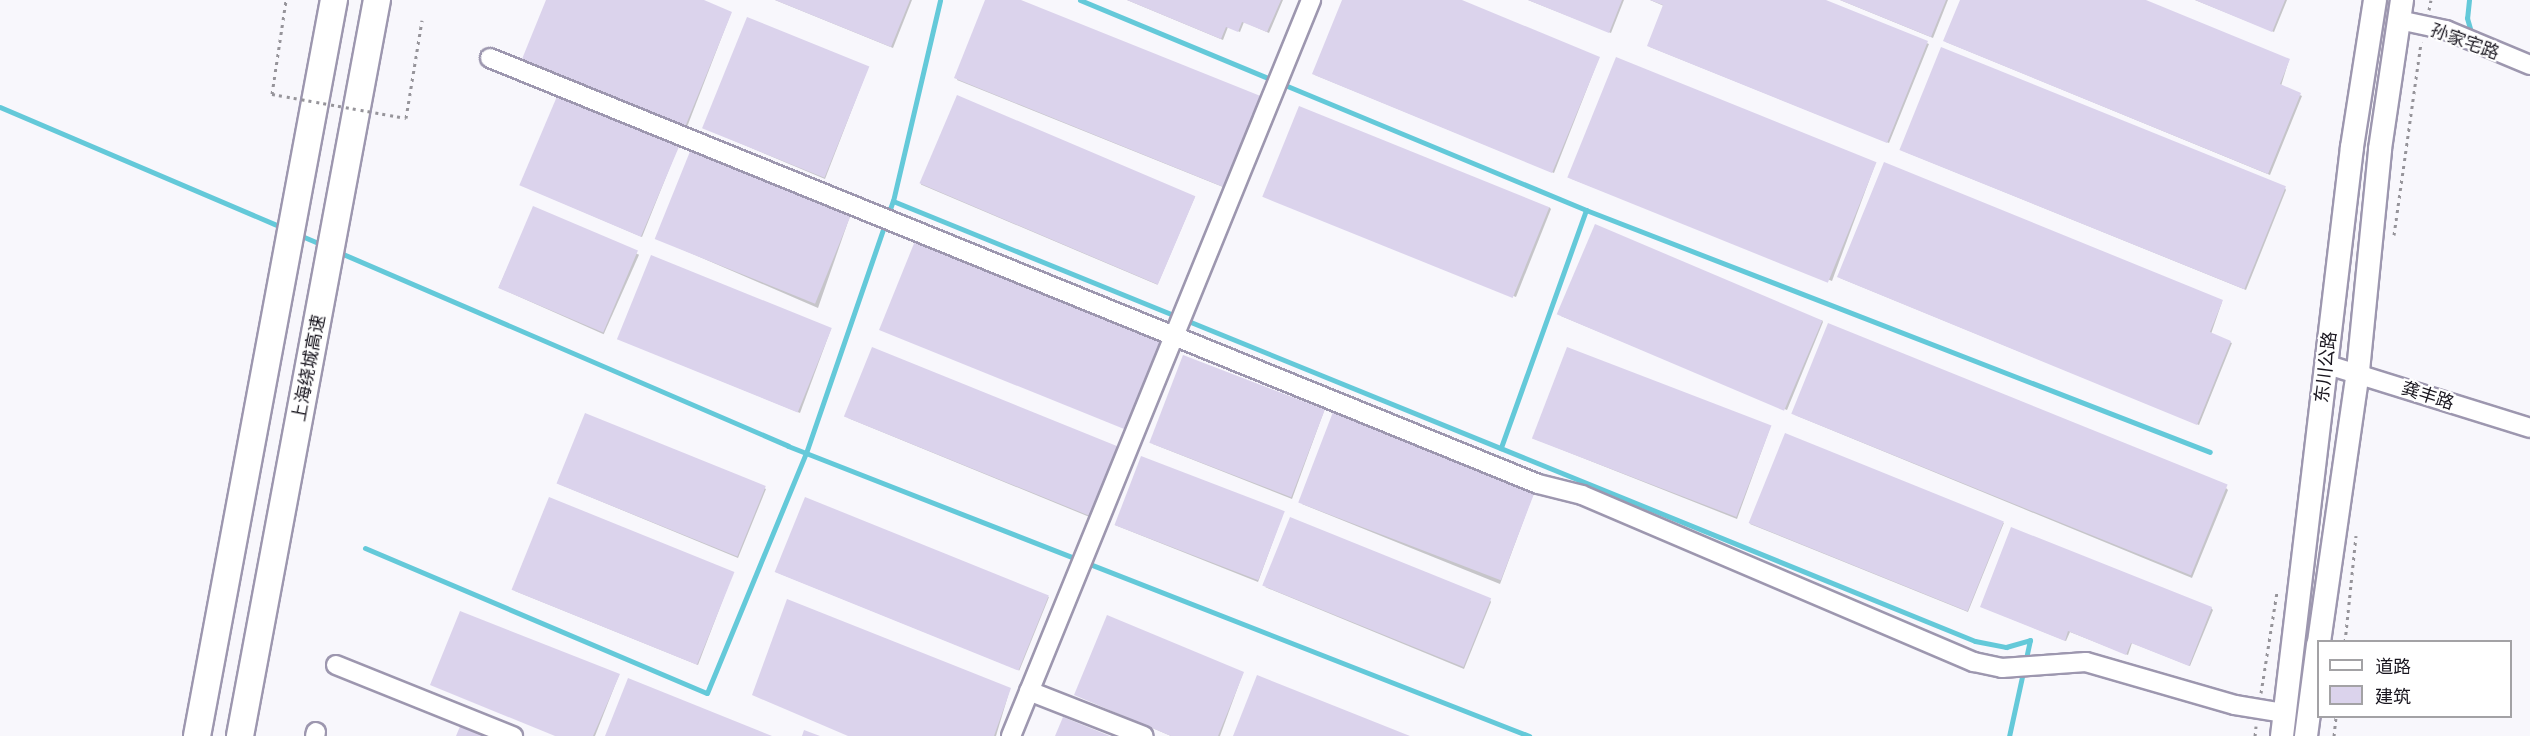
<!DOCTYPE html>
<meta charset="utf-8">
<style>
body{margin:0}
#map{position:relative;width:2530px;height:736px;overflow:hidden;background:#f8f7fc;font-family:"Noto Sans","Noto Sans SC",sans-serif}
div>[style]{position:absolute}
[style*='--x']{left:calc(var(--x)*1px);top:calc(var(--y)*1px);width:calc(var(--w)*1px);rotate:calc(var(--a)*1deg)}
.shadow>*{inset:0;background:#0003;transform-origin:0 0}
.stream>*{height:5px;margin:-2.5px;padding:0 2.5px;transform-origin:2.5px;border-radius:2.5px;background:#64c9d9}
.building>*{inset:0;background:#dbd3ec;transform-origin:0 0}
.path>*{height:3px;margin-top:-1.5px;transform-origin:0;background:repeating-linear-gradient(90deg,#96949a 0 3px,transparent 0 7.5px)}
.roads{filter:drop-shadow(2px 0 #9d97af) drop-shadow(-2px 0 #9d97af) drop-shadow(0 2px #9d97af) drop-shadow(0 -2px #9d97af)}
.minor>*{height:18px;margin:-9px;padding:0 9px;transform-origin:9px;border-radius:9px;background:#fff}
.major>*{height:22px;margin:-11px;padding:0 11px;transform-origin:11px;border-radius:11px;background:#fff}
.highway>*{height:26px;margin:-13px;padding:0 13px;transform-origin:13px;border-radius:13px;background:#fff}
.path-bridge>*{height:3px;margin-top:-1.5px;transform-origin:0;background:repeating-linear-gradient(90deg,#96949a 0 3px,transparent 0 7.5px)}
span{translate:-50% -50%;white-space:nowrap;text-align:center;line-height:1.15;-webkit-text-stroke:4.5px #fff;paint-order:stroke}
.street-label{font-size:18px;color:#19161f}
.legend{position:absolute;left:2317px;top:640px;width:195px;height:78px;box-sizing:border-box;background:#fff;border:2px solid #a3a2a5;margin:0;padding:8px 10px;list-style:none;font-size:18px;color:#19161f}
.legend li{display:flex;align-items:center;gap:12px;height:30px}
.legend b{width:30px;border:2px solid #a3a2a5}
</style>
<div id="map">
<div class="shadow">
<div style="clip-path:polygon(547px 0,700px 0,731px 13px,687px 127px,525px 61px)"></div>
<div style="clip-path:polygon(775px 0,912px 0,893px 48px)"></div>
<div style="clip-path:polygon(987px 0,1017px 0,1228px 189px,957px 80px)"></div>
<div style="clip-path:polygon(1127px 0,1283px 0,1269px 33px,1244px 22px,1240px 32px,1228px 27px,1223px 40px)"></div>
<div style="clip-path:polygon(1344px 0,1458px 0,1599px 58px,1554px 173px,1315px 75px)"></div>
<div style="clip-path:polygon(1528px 0,1624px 0,1611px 33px)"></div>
<div style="clip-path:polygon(1650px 0,1822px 0,1929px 44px,1889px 143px,1650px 47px,1664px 6px)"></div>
<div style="clip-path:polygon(1840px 0,1948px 0,1933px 38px)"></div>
<div style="clip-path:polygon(1961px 0,2142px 0,2289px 60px,2281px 86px,2302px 96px,2270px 175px,1946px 42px)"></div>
<div style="clip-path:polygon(2195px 0,2287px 0,2274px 32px)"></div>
<div style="clip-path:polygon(868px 68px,825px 179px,704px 128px)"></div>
<div style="left:958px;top:97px;width:257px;height:95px;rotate:23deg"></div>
<div style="clip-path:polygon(678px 147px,642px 237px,523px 186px)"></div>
<div style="clip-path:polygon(1903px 151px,2285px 188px,2286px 190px,2246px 290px)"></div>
<div style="clip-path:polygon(1876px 162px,1832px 281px,1572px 179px)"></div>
<div style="clip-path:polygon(1265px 197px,1549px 207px,1551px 209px,1516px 297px)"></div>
<div style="left:534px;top:208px;width:115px;height:87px;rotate:24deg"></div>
<div style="clip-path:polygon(850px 216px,818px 308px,658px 239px)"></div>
<div style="clip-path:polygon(1840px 278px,2222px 302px,2211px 334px,2232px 343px,2199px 425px)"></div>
<div style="clip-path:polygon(1561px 316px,1822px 320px,1823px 322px,1787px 410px)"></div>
<div style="clip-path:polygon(831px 329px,800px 413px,621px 340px)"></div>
<div style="clip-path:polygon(1324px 411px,1292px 499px,1153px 444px)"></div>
<div style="clip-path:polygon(1795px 415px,2226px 488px,2228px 490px,2192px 578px)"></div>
<div style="clip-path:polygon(848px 418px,1117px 449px,1119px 450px,1092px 518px)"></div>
<div style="clip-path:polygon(1770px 428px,1737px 519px,1535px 439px)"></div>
<div style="left:1786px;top:435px;width:235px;height:96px;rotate:22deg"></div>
<div style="clip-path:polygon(559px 484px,764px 488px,766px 489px,738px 558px)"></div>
<div style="clip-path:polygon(1534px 492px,1500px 584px,1302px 504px)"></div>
<div style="left:806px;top:499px;width:262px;height:79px;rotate:22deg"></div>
<div style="clip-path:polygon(1283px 514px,1258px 582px,1115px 525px)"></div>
<div style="clip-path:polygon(733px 573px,698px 665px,515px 591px)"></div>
<div style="clip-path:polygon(1265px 587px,1490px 600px,1491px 602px,1464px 669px)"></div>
<div style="clip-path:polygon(1982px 607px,2211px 608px,2213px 610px,2190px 666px,2132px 643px,2128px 655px,2070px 632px,2066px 641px)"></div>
<div style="clip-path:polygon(1243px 673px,1220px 736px,1171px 736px,1076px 695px)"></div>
<div style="clip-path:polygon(619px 675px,595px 736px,556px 736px)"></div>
<div style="clip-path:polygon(1010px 689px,996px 736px,849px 736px)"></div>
</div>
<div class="stream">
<div style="--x:1080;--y:0;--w:548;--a:22.54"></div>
<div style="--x:1586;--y:210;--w:253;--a:109.7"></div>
<div style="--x:2469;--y:0;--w:18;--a:96"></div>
<div style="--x:2467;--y:18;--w:19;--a:74"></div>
<div style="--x:0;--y:107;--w:308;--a:23.1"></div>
<div style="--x:893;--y:201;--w:1168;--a:22.13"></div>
<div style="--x:1975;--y:641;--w:32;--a:11"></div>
<div style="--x:2006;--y:647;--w:25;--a:-16"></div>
<div style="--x:2030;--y:640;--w:98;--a:102.3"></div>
<div style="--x:1586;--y:210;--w:669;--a:21.2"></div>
<div style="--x:297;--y:234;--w:30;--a:23"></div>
<div style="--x:336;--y:251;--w:492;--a:23.3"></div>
<div style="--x:788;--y:446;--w:796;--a:21.37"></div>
<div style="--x:365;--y:548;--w:371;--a:23"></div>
<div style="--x:707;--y:693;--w:260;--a:-67.6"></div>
<div style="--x:806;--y:453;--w:267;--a:-71"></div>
<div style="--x:893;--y:201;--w:206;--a:-76.8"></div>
</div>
<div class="building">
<div style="clip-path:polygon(546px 0,704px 0,732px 12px,685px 127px,522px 59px)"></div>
<div style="clip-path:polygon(775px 0,910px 0,891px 47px)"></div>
<div style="clip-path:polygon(985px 0,1021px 0,1263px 97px,1226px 188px,954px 78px)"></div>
<div style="clip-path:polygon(1127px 0,1281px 0,1267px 32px,1242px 22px,1238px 32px,1226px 27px,1221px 39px)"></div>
<div style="clip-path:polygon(1342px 0,1462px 0,1600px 57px,1552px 173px,1312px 74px)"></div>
<div style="clip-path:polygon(1528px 0,1622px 0,1609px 33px)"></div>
<div style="clip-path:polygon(1650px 0,1826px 0,1928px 41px,1887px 143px,1647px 46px,1663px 5px)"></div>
<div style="clip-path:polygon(1840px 0,1946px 0,1931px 37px)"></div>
<div style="clip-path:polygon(1960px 0,2146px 0,2290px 59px,2280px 84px,2301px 93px,2268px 174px,1943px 41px)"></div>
<div style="clip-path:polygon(2195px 0,2285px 0,2272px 32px)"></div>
<div style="left:747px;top:17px;width:132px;height:120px;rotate:22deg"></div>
<div style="left:1941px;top:47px;width:372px;height:111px;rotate:22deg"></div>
<div style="left:1616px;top:57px;width:281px;height:130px;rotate:22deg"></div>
<div style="left:558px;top:94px;width:132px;height:99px;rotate:23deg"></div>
<div style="left:957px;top:95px;width:259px;height:96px;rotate:23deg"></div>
<div style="left:1299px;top:106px;width:270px;height:98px;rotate:22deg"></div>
<div style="left:691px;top:149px;width:173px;height:97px;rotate:22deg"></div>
<div style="clip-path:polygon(1884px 162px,2223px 300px,2210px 332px,2231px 341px,2197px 425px,1837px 277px)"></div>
<div style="left:533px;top:206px;width:114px;height:89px;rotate:23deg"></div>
<div style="left:1595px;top:224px;width:247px;height:98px;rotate:23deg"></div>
<div style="left:915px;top:241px;width:267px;height:96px;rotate:22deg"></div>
<div style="left:651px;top:255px;width:195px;height:91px;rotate:22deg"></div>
<div style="left:1828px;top:323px;width:431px;height:98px;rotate:22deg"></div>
<div style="left:872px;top:347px;width:266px;height:75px;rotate:22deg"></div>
<div style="left:1567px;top:347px;width:219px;height:98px;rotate:21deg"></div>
<div style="left:1183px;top:355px;width:152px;height:94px;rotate:21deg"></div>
<div style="left:1333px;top:412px;width:217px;height:97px;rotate:21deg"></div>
<div style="left:585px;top:413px;width:195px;height:76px;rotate:22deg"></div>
<div style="left:1785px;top:433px;width:236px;height:97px;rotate:22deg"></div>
<div style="left:1141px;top:456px;width:154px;height:74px;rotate:21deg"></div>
<div style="left:549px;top:497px;width:200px;height:100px;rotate:22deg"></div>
<div style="left:805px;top:497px;width:263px;height:81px;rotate:22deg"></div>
<div style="left:1290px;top:517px;width:217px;height:74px;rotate:22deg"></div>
<div style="clip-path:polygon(2011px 527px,2212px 607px,2189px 666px,2131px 643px,2126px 655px,2068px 631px,2065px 641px,1980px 607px)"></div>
<div style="clip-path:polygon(787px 599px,1011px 688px,994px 736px,848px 736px,752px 695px)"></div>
<div style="clip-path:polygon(460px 611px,620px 674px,593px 736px,555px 736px,430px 685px)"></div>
<div style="clip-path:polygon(1107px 615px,1244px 672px,1218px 736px,1171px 736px,1074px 695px)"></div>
<div style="clip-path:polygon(1257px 675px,1410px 736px,1233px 736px)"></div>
<div style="clip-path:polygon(628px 678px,772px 736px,605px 736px)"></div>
<div style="clip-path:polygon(1063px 717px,1110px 736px,1055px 736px)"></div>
<div style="clip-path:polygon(461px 724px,491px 736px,456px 736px)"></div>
<div style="clip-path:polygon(804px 730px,820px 736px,802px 736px)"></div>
</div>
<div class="path">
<div style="--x:2429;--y:10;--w:10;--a:-79"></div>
<div style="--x:272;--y:94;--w:95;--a:-81.5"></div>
<div style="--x:406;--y:118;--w:99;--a:-80.7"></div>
<div style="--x:2394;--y:235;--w:195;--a:-82"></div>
<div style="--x:2345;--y:642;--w:107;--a:-84.1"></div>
<div style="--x:2261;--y:693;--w:102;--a:-81"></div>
<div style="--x:2255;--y:736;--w:10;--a:-84"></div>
<div style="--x:2334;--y:736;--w:20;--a:-84"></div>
</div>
<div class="roads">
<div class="minor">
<div style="--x:2399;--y:20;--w:48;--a:12"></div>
<div style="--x:2446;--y:30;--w:91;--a:22.6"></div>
<div style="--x:490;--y:58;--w:1131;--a:22.12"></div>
<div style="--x:1538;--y:484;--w:45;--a:14"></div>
<div style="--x:1582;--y:495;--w:426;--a:23.1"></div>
<div style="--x:1974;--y:662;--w:29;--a:12"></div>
<div style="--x:2002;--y:668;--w:84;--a:-4.1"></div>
<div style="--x:2086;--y:662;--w:155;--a:16.1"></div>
<div style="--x:2235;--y:705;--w:50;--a:9.3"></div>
<div style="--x:2325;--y:364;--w:215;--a:17.3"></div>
<div style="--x:336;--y:665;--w:191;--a:21.9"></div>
<div style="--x:1029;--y:691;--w:123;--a:21.4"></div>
<div style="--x:315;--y:736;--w:4;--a:-76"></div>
<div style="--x:1011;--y:736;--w:795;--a:-67.82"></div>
</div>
<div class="major">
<div style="--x:2319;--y:642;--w:274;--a:-81.8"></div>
<div style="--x:2358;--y:371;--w:223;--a:-84.3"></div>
<div style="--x:2380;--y:149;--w:151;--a:-81.6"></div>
<div style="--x:2282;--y:736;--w:593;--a:-83.22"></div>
<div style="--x:2352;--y:147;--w:149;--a:-81.1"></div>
<div style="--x:2306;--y:736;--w:92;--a:-82.5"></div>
</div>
<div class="highway">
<div style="--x:197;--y:736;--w:749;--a:-79.46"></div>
<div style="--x:240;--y:736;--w:749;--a:-79.46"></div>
</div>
</div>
<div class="path-bridge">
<div style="--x:272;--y:94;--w:136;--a:10.2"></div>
</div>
<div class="street-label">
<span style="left:2465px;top:41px;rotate:20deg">孙家宅路</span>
<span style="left:2325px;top:367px;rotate:-83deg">东川公路</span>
<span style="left:308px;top:368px;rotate:-79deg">上海绕城高速</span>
<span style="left:2428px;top:395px;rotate:18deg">龚丰路</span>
</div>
<ul class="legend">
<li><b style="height:8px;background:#fff"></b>道路</li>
<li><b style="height:16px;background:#dbd3ec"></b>建筑</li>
</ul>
</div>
